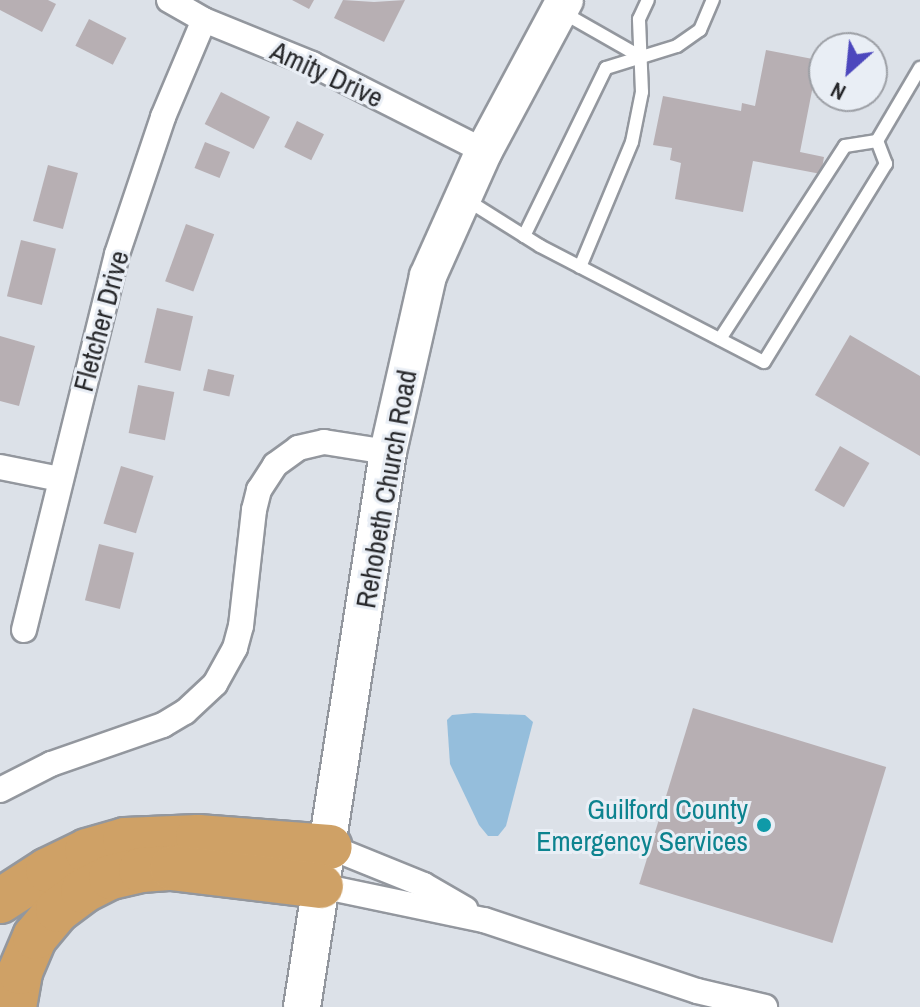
<!DOCTYPE html>
<style>
body{margin:0}
#map{position:relative;width:920px;height:1007px;overflow:hidden;background:#dce1e8;font-family:"Archivo Narrow",sans-serif}
div>[style]{position:absolute}
[style*='--x']{left:calc(var(--x)*1px);top:calc(var(--y)*1px);width:calc(var(--w)*1px);rotate:calc(var(--a)*1deg)}
.water>*{inset:0;background:#95bedc}
.building>*{inset:0;background:#b7afb3;transform-origin:0 0}
.roads{filter:drop-shadow(2px 0 #93979e) drop-shadow(-2px 0 #93979e) drop-shadow(0 2px #93979e) drop-shadow(0 -2px #93979e)}
.lane>*{height:12px;margin:-6px;padding:0 6px;transform-origin:6px;border-radius:6px;background:#fff}
.street>*{height:24px;margin:-12px;padding:0 12px;transform-origin:12px;border-radius:12px;background:#fff}
.secondary>*{height:36px;margin:-18px;padding:0 18px;transform-origin:18px;border-radius:18px;background:#fff}
.highway>*{height:44px;margin:-22px;padding:0 22px;transform-origin:22px;border-radius:22px;background:#cfa166}
.dots>*{width:22px;height:22px;translate:-50% -50%;box-sizing:border-box;border:4px solid #e9eef5;border-radius:50%}
span{translate:-50% -50%;white-space:nowrap;text-align:center;line-height:1.15;-webkit-text-stroke:6px #e9eef5;paint-order:stroke}
.street-label{font-size:28px;color:#28292c}
.culture-label{font-size:28px;color:#0d838f}
.right{translate:-100% -50%;text-align:right}
.north{position:absolute;left:808px;top:32px;width:80px;height:80px;box-sizing:border-box;background:#e9eef5;border:2px solid #9c9fa5;border-radius:50%;rotate:207deg;font-size:22px;font-weight:700;line-height:32px;text-align:center;color:#28292c}
.north::after{content:'';display:block;margin:auto;width:28px;height:36px;background:#4c47bd;clip-path:polygon(50% 0,100% 100%,50% 72%,0 100%)}
</style>
<div id="map">
<div class="water">
<div style="clip-path:polygon(474px 713px,525px 715px,533px 722px,506px 826px,498px 836px,488px 836px,479px 825px,450px 764px,447px 720px,452px 715px)"></div>
</div>
<div class="building">
<div style="clip-path:polygon(0 0,48px 0,56px 4px,42px 32px,0 10px)"></div>
<div style="clip-path:polygon(292px 0,314px 0,309px 9px)"></div>
<div style="clip-path:polygon(343px 0,374px 2px,405px 0,384px 42px,334px 18px)"></div>
<div style="left:89px;top:19px;width:42px;height:30px;rotate:27deg"></div>
<div style="clip-path:polygon(766px 50px,818px 60px,800px 152px,824px 157px,821px 174px,753px 161px,743px 212px,675px 199px,681px 163px,670px 160px,672px 148px,653px 145px,663px 96px,741px 111px,742px 103px,755px 106px)"></div>
<div style="left:221px;top:92px;width:55px;height:36px;rotate:27deg"></div>
<div style="left:297px;top:121px;width:30px;height:29px;rotate:26deg"></div>
<div style="left:205px;top:142px;width:27px;height:28px;rotate:22deg"></div>
<div style="left:48px;top:165px;width:31px;height:58px;rotate:15deg"></div>
<div style="left:186px;top:224px;width:30px;height:61px;rotate:20deg"></div>
<div style="left:21px;top:240px;width:36px;height:58px;rotate:14deg"></div>
<div style="left:157px;top:308px;width:37px;height:56px;rotate:13deg"></div>
<div style="clip-path:polygon(850px 335px,920px 376px,920px 456px,815px 395px)"></div>
<div style="clip-path:polygon(0 336px,35px 346px,19px 406px,0 401px)"></div>
<div style="left:208px;top:369px;width:27px;height:22px;rotate:13deg"></div>
<div style="left:138px;top:385px;width:37px;height:49px;rotate:11deg"></div>
<div style="left:840px;top:446px;width:34px;height:51px;rotate:30deg"></div>
<div style="left:121px;top:466px;width:34px;height:60px;rotate:17deg"></div>
<div style="left:99px;top:544px;width:36px;height:58px;rotate:14deg"></div>
<div style="left:693px;top:708px;width:202px;height:184px;rotate:17deg"></div>
</div>
<div class="roads">
<div class="lane">
<div style="--x:562;--y:12;--w:91;--a:29.7"></div>
<div style="--x:467;--y:200;--w:86;--a:32.2"></div>
<div style="--x:540;--y:246;--w:252;--a:27.4"></div>
<div style="--x:764;--y:362;--w:233;--a:-58.4"></div>
<div style="--x:886;--y:164;--w:25;--a:-111"></div>
<div style="--x:877;--y:141;--w:85;--a:-59.5"></div>
<div style="--x:524;--y:236;--w:187;--a:-64"></div>
<div style="--x:606;--y:68;--w:74;--a:-17.2"></div>
<div style="--x:677;--y:46;--w:28;--a:-35"></div>
<div style="--x:700;--y:30;--w:33;--a:-67"></div>
<div style="--x:580;--y:267;--w:135;--a:-67.4"></div>
<div style="--x:632;--y:142;--w:51;--a:-78.7"></div>
<div style="--x:642;--y:92;--w:73;--a:-92.4"></div>
<div style="--x:639;--y:19;--w:21;--a:-65"></div>
<div style="--x:720;--y:339;--w:230;--a:-57.1"></div>
<div style="--x:845;--y:146;--w:32;--a:-9"></div>
</div>
<div class="street">
<div style="--x:169;--y:0;--w:40;--a:29.7"></div>
<div style="--x:204;--y:20;--w:117;--a:22.2"></div>
<div style="--x:312;--y:64;--w:193;--a:26.8"></div>
<div style="--x:0;--y:467;--w:61;--a:11.3"></div>
<div style="--x:24;--y:630;--w:387;--a:-76.1"></div>
<div style="--x:117;--y:254;--w:145;--a:-71.4"></div>
<div style="--x:163;--y:117;--w:105;--a:-67.1"></div>
<div style="--x:0;--y:790;--w:57;--a:-27"></div>
<div style="--x:51;--y:764;--w:119;--a:-19.2"></div>
<div style="--x:163;--y:725;--w:26;--a:-31"></div>
<div style="--x:185;--y:712;--w:41;--a:-43"></div>
<div style="--x:215;--y:684;--w:41;--a:-60.9"></div>
<div style="--x:235;--y:648;--w:23;--a:-75"></div>
<div style="--x:241;--y:626;--w:117;--a:-83.6"></div>
<div style="--x:254;--y:510;--w:21;--a:-76"></div>
<div style="--x:259;--y:490;--w:30;--a:-57"></div>
<div style="--x:275;--y:465;--w:29;--a:-36"></div>
<div style="--x:298;--y:448;--w:27;--a:-13"></div>
<div style="--x:324;--y:442;--w:65;--a:8.9"></div>
<div style="--x:330;--y:847;--w:101;--a:22"></div>
<div style="--x:424;--y:885;--w:48;--a:30.3"></div>
<div style="--x:321;--y:886;--w:167;--a:11.8"></div>
<div style="--x:484;--y:920;--w:225;--a:18.4"></div>
<div style="--x:697;--y:991;--w:70;--a:13.2"></div>
</div>
<div class="secondary">
<div style="--x:302;--y:1007;--w:562;--a:-81.19"></div>
<div style="--x:388;--y:452;--w:180;--a:-77.2"></div>
<div style="--x:428;--y:276;--w:137;--a:-65.9"></div>
<div style="--x:484;--y:151;--w:171;--a:-61.8"></div>
</div>
<div class="highway">
<div style="--x:0;--y:901;--w:57;--a:-32.9"></div>
<div style="--x:48;--y:870;--w:43;--a:-26"></div>
<div style="--x:87;--y:851;--w:40;--a:-16"></div>
<div style="--x:125;--y:840;--w:73;--a:-2.4"></div>
<div style="--x:198;--y:837;--w:132;--a:4.3"></div>
<div style="--x:14;--y:1007;--w:36;--a:-80"></div>
<div style="--x:20;--y:972;--w:38;--a:-67"></div>
<div style="--x:35;--y:937;--w:35;--a:-50"></div>
<div style="--x:58;--y:910;--w:31;--a:-37"></div>
<div style="--x:83;--y:891;--w:31;--a:-27"></div>
<div style="--x:111;--y:877;--w:31;--a:-13"></div>
<div style="--x:141;--y:870;--w:31;--a:-4"></div>
<div style="--x:172;--y:868;--w:150;--a:6.9"></div>
</div>
</div>
<div class="dots">
<div style="left:764px;top:825px;background:#0f9aa8"></div>
</div>
<div class="street-label">
<span style="left:327px;top:74px;rotate:25deg">Amity Drive</span>
<span style="left:101px;top:321px;rotate:-75deg">Fletcher Drive</span>
<span style="left:386px;top:489px;rotate:-80deg">Rehobeth Church Road</span>
</div>
<div class="culture-label">
<span class="right" style="left:748px;top:825px">Guilford County<br>Emergency Services</span>
</div>
<div class="north">N</div>
</div>
